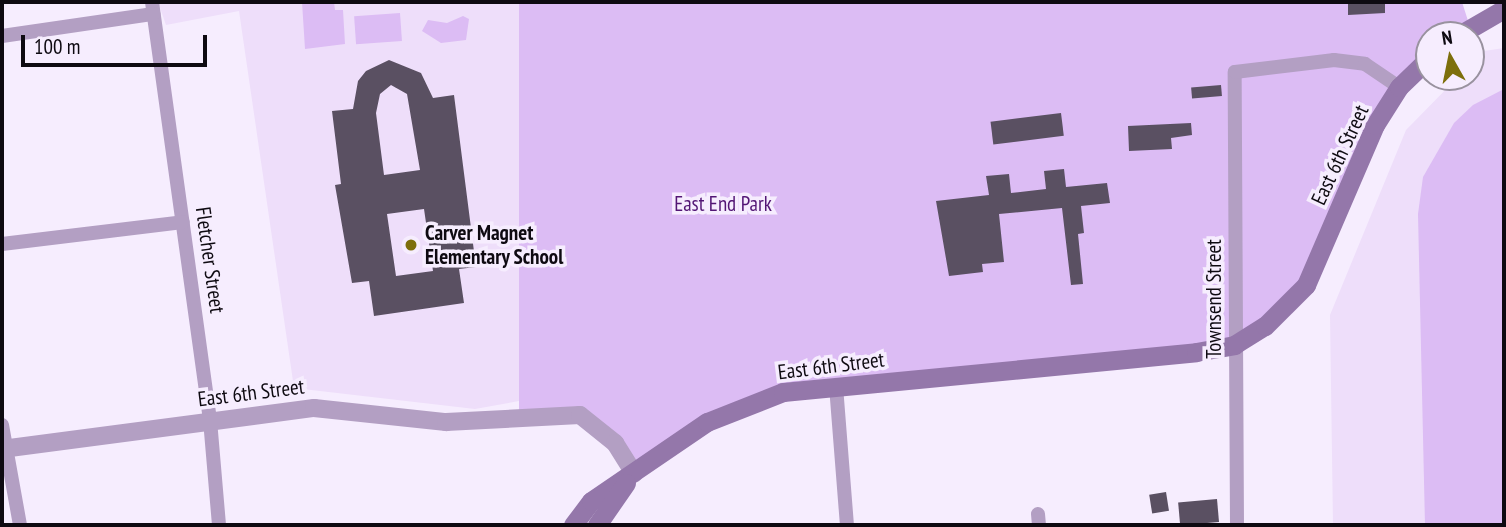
<!DOCTYPE html>
<style>
body{margin:0}
#map{position:relative;width:1506px;height:527px;overflow:hidden;background:#f6edfe;font-family:"PT Sans Narrow",sans-serif}
div>[style]{position:absolute}
[style*='--x']{left:calc(var(--x)*1px);top:calc(var(--y)*1px);width:calc(var(--w)*1px);rotate:calc(var(--a)*1deg)}
.built>*{inset:0;background:#eedefa}
.green>*{inset:0;background:#dcbcf4;transform-origin:0 0}
.building>*{inset:0;background:#5a5062;transform-origin:0 0}
.minor>*{height:14px;margin:-7px;padding:0 7px;transform-origin:7px;border-radius:7px;background:#b39fc3}
.tertiary>*{height:18px;margin:-9px;padding:0 9px;transform-origin:9px;border-radius:9px;background:#b39fc3}
.secondary>*{height:19px;margin:-9.5px;padding:0 9.5px;transform-origin:9.5px;border-radius:9.5px;background:#9477aa}
.dots>*{width:19px;height:19px;translate:-50% -50%;box-sizing:border-box;border:4px solid #f6edfe;border-radius:50%}
span{translate:-50% -50%;white-space:nowrap;text-align:center;line-height:1.15;-webkit-text-stroke:7px #f6edfe;paint-order:stroke}
.street-label{font-size:21px;color:#0e0a11}
.park-label{font-size:21px;color:#531675}
.poi-label{font-size:21px;color:#0e0a11;font-weight:700}
.left{translate:0 -50%;text-align:left}
.frame{position:absolute;inset:0;border:4px solid #0e0a11;pointer-events:none}
.north{position:absolute;left:1415px;top:21px;width:70px;height:70px;box-sizing:border-box;background:#f6edfe;border:2px solid #99929f;border-radius:50%;rotate:351deg;font-size:19px;font-weight:700;line-height:28px;text-align:center;color:#0e0a11}
.north::after{content:'';display:block;margin:auto;width:24px;height:32px;background:#7d6f0c;clip-path:polygon(50% 0,100% 100%,50% 72%,0 100%)}
.scale{position:absolute;left:21px;top:35px;width:186px;height:32px;box-sizing:border-box;border:4px solid #0e0a11;border-top:0;padding-left:9px;font-size:21px;line-height:24px;white-space:nowrap;color:#0e0a11;-webkit-text-stroke:5px #f6edfe;paint-order:stroke}
</style>
<div id="map">
<div class="built">
<div style="clip-path:polygon(158px 2px,519px 2px,519px 401px,475px 409px,294px 388px,239px 11px,166px 25px)"></div>
<div style="clip-path:polygon(1504px 48px,1504px 525px,1333px 525px,1330px 315px,1406px 130px,1458px 77px,1471px 77px,1471px 64px,1484px 51px)"></div>
</div>
<div class="green">
<div style="clip-path:polygon(302px 2px,334px 2px,335px 10px,343px 10px,345px 44px,305px 49px)"></div>
<div style="clip-path:polygon(519px 2px,1462px 2px,1470px 27px,1460px 35px,1429px 35px,1429px 62px,1399px 87px,1306px 285px,1234px 345px,753px 404px,634px 473px,580px 415px,519px 420px)"></div>
<div style="left:400px;top:13px;width:28px;height:46px;rotate:86deg"></div>
<div style="clip-path:polygon(463px 16px,469px 19px,466px 40px,441px 43px,422px 31px,428px 20px,447px 23px)"></div>
<div style="clip-path:polygon(1504px 89px,1504px 525px,1425px 525px,1418px 214px,1423px 177px,1454px 123px,1473px 105px)"></div>
</div>
<div class="building">
<div style="clip-path:polygon(1348px 2px,1385px 2px,1385px 13px,1348px 15px)"></div>
<div style="clip-path:polygon(evenodd,389px 60px,421px 73px,433px 98px,454px 95px,476px 267px,459px 269px,464px 303px,374px 316px,369px 281px,352px 283px,335px 185px,341px 184px,332px 111px,353px 109px,358px 81px,366px 71px,389px 60px,391px 85px,407px 94px,420px 170px,384px 175px,376px 113px,380px 94px,391px 85px,389px 60px,424px 209px,433px 271px,396px 276px,387px 214px,424px 209px)"></div>
<div style="left:1221px;top:85px;width:11px;height:30px;rotate:85deg"></div>
<div style="left:1061px;top:113px;width:23px;height:71px;rotate:83deg"></div>
<div style="clip-path:polygon(1191px 123px,1192px 135px,1171px 138px,1172px 149px,1129px 151px,1128px 126px)"></div>
<div style="clip-path:polygon(1064px 169px,1066px 187px,1107px 183px,1110px 203px,1081px 206px,1084px 233px,1078px 234px,1083px 284px,1071px 285px,1062px 208px,999px 214px,1004px 262px,982px 264px,983px 272px,949px 276px,936px 201px,989px 195px,986px 176px,1009px 174px,1011px 193px,1046px 189px,1044px 171px)"></div>
<div style="left:1166px;top:492px;width:19px;height:17px;rotate:81deg"></div>
<div style="left:1217px;top:499px;width:23px;height:39px;rotate:85deg"></div>
</div>
<div class="minor">
<div style="--x:152;--y:2;--w:422;--a:82.1"></div>
<div style="--x:210;--y:420;--w:105;--a:85.1"></div>
<div style="--x:2;--y:36;--w:153;--a:-8.3"></div>
<div style="--x:2;--y:244;--w:182;--a:-6.9"></div>
<div style="--x:836;--y:386;--w:139;--a:85.5"></div>
<div style="--x:2;--y:425;--w:102;--a:79.8"></div>
<div style="--x:1038;--y:514;--w:11;--a:85"></div>
<div style="--x:1237;--y:525;--w:453;--a:-90.3"></div>
<div style="--x:1235;--y:72;--w:100;--a:-6.9"></div>
<div style="--x:1334;--y:60;--w:31;--a:7"></div>
<div style="--x:1365;--y:64;--w:41;--a:34.1"></div>
</div>
<div class="tertiary">
<div style="--x:2;--y:449;--w:315;--a:-7.5"></div>
<div style="--x:314;--y:408;--w:133;--a:6.1"></div>
<div style="--x:446;--y:422;--w:134;--a:-3"></div>
<div style="--x:580;--y:415;--w:45;--a:38.7"></div>
<div style="--x:615;--y:443;--w:36;--a:58"></div>
</div>
<div class="secondary">
<div style="--x:1459;--y:35;--w:52;--a:-30"></div>
<div style="--x:573;--y:525;--w:30;--a:-53"></div>
<div style="--x:591;--y:501;--w:140;--a:-34.3"></div>
<div style="--x:707;--y:422;--w:82;--a:-21.5"></div>
<div style="--x:783;--y:392;--w:415;--a:-5.5"></div>
<div style="--x:1196;--y:352;--w:39;--a:-10"></div>
<div style="--x:1234;--y:345;--w:36;--a:-32"></div>
<div style="--x:1265;--y:326;--w:58;--a:-45"></div>
<div style="--x:1306;--y:285;--w:174;--a:-66.7"></div>
<div style="--x:1375;--y:125;--w:45;--a:-57.7"></div>
<div style="--x:1399;--y:87;--w:42;--a:-44"></div>
<div style="--x:597;--y:525;--w:51;--a:-55.4"></div>
</div>
<div class="dots">
<div style="left:411px;top:245px;background:#7d6f0c"></div>
</div>
<div class="street-label">
<span style="left:1340px;top:155px;rotate:-65deg">East 6th Street</span>
<span style="left:210px;top:260px;rotate:82deg">Fletcher Street</span>
<span style="left:1214px;top:299px;rotate:-90deg">Townsend Street</span>
<span style="left:831px;top:366px;rotate:-7deg">East 6th Street</span>
<span style="left:251px;top:393px;rotate:-7deg">East 6th Street</span>
</div>
<div class="park-label">
<span style="left:723px;top:204px">East End Park</span>
</div>
<div class="poi-label">
<span class="left" style="left:425px;top:245px">Carver Magnet<br>Elementary School</span>
</div>
<div class="frame"></div>
<div class="north">N</div>
<div class="scale">100 m</div>
</div>
